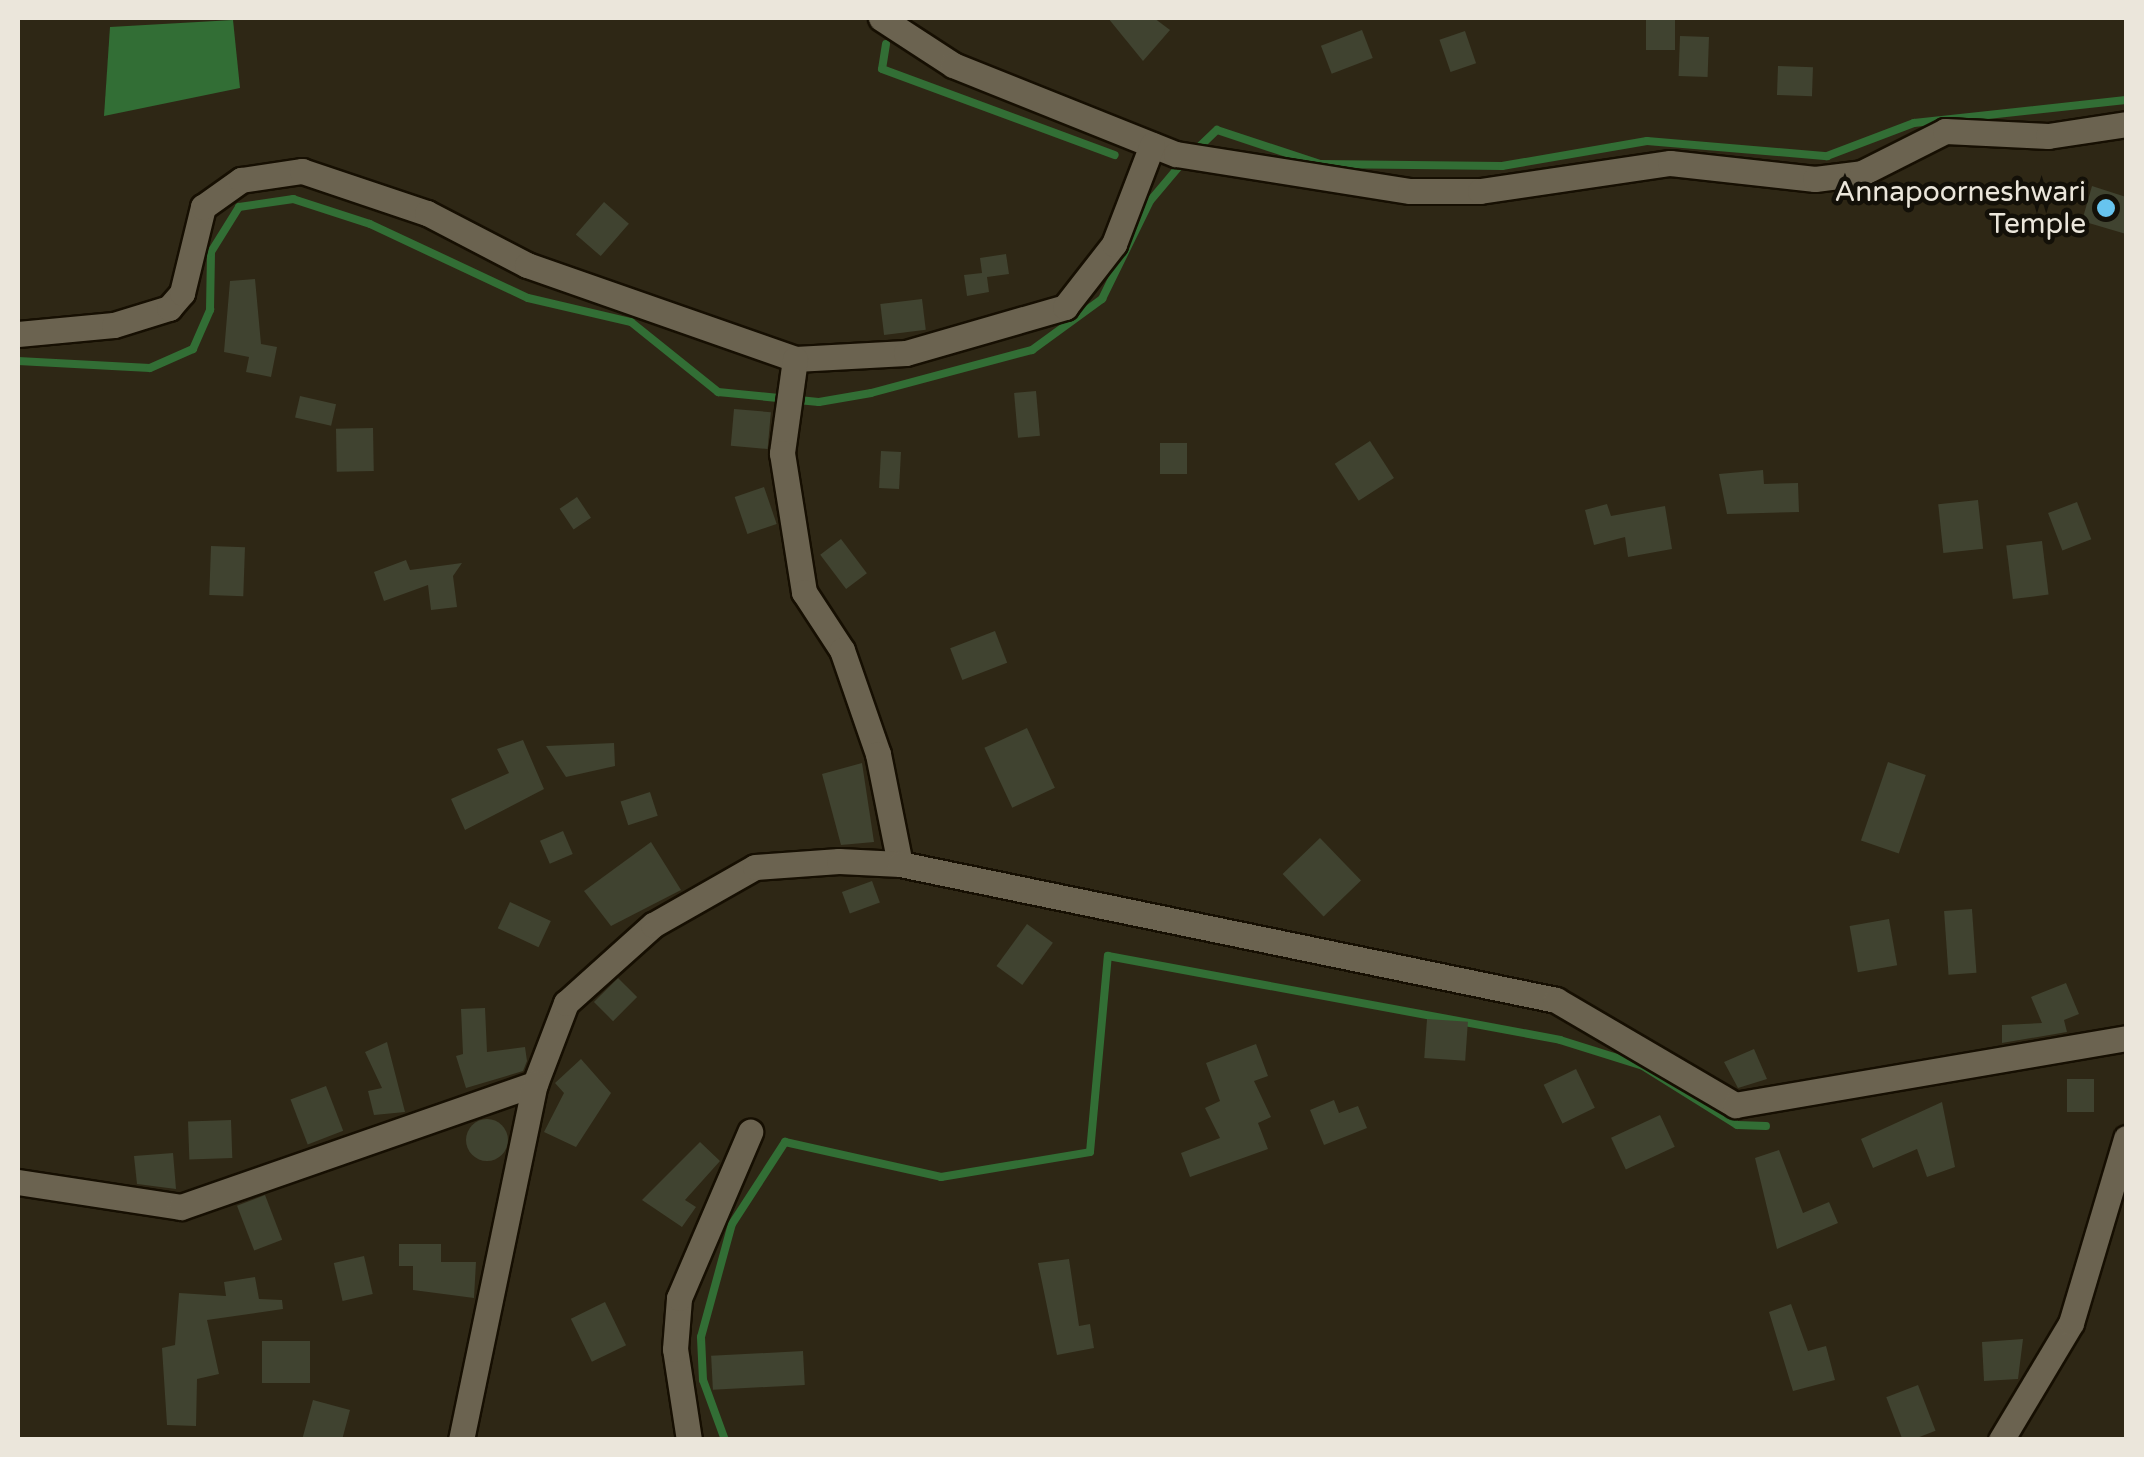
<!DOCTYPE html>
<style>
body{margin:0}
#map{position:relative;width:2144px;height:1457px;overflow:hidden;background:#2e2715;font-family:"Varela Round",sans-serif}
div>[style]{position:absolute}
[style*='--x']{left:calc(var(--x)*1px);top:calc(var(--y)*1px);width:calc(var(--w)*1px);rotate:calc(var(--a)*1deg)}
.water>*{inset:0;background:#326e35}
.stream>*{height:8px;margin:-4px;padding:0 4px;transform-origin:4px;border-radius:4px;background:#326e35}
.building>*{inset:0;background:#404330;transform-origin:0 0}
.round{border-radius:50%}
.roads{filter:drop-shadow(2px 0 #160f02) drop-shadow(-2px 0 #160f02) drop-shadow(0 2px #160f02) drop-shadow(0 -2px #160f02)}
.minor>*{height:25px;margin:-12.5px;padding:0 12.5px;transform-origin:12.5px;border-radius:12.5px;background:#6b6350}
.dots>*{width:28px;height:28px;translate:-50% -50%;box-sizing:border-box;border:5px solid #131008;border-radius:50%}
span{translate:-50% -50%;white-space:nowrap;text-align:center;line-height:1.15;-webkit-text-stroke:9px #131008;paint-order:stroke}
.poi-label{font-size:28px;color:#ebe6db}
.right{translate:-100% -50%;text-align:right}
.frame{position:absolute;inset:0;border:20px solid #ebe6db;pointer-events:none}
</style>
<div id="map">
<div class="water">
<div style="clip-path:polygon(233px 20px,240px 88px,104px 116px,110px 27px)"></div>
</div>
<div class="stream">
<div style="--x:886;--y:44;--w:25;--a:99"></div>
<div style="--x:882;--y:69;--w:248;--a:20.3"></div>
<div style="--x:1196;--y:150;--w:29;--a:-44"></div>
<div style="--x:1217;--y:130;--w:108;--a:18.3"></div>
<div style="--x:1320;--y:164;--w:182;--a:0.6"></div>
<div style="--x:1502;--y:166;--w:147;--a:-9.8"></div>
<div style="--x:1647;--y:141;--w:181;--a:4.8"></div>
<div style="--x:1827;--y:156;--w:93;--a:-20.8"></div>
<div style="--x:1914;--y:123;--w:213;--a:-6.2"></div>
<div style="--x:18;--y:361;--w:132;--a:3"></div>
<div style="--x:150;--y:368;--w:47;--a:-23.8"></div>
<div style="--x:193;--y:349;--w:43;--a:-66.4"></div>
<div style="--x:210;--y:310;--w:58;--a:-89"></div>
<div style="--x:211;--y:252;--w:53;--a:-58.1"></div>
<div style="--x:239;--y:207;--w:55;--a:-8.4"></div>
<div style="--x:293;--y:199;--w:81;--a:18"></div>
<div style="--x:370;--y:224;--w:174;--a:25.1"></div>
<div style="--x:528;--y:298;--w:106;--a:13.1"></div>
<div style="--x:631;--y:322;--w:112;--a:38.8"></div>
<div style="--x:718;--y:392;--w:101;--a:5.7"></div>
<div style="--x:819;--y:402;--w:53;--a:-9.8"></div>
<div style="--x:871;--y:393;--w:167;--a:-15"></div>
<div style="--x:1032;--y:350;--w:87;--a:-36.1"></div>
<div style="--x:1102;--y:299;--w:109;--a:-63.9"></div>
<div style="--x:1150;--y:201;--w:50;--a:-49.9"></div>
<div style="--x:725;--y:1440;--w:64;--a:-110.1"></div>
<div style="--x:703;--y:1380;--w:43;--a:-92.7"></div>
<div style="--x:701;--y:1337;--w:117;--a:-74.7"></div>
<div style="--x:732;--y:1224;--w:98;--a:-57.1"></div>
<div style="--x:785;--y:1142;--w:160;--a:12.6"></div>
<div style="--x:941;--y:1177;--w:151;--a:-9.5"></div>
<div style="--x:1090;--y:1152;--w:197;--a:-84.8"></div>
<div style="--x:1108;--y:956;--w:460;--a:10.5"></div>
<div style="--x:1560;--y:1040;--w:87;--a:17.4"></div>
<div style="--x:1643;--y:1066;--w:111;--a:32.1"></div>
<div style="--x:1737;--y:1125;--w:29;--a:2"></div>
</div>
<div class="building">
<div style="clip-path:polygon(1108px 18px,1154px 18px,1170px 30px,1143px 61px)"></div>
<div style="left:1646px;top:18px;width:29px;height:32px"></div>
<div style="left:1362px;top:30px;width:30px;height:44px;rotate:69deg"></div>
<div style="left:1465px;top:31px;width:34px;height:27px;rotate:71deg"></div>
<div style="left:1680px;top:36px;width:29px;height:40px;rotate:2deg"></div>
<div style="left:1778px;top:66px;width:35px;height:29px;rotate:2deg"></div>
<div style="clip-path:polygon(2092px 186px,2126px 197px,2126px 234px,2082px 221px)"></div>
<div style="left:604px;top:202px;width:33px;height:43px;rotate:41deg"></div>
<div style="clip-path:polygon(1006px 254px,1009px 274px,987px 277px,989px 292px,967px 296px,964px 275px,982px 273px,980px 258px)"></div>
<div style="clip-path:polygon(255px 279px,261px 344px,277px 347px,271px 377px,246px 372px,249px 357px,224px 352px,230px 281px)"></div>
<div style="left:922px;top:299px;width:31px;height:42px;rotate:83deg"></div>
<div style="left:1036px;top:391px;width:45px;height:22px;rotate:85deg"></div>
<div style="left:300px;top:396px;width:37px;height:22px;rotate:13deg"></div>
<div style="left:734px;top:409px;width:37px;height:37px;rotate:5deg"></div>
<div style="left:373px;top:428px;width:43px;height:37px;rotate:89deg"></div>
<div style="left:1370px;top:441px;width:44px;height:42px;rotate:57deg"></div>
<div style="left:1187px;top:443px;width:31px;height:27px;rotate:90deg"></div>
<div style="left:881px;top:451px;width:20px;height:37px;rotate:3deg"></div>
<div style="clip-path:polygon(1763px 470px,1764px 484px,1798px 483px,1799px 512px,1727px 514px,1719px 474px)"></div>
<div style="left:764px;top:487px;width:39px;height:31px;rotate:71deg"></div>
<div style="left:577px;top:497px;width:25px;height:21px;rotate:56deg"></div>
<div style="left:1978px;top:500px;width:49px;height:40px;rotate:84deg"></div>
<div style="left:2077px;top:502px;width:40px;height:31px;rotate:69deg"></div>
<div style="clip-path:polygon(1607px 504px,1611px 516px,1665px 506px,1672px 549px,1628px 557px,1625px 537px,1594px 545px,1585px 510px)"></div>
<div style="left:841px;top:539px;width:43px;height:26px;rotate:53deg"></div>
<div style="left:2042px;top:541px;width:54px;height:36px;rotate:83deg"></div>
<div style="left:211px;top:546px;width:34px;height:49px;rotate:2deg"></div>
<div style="clip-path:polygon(406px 560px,410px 570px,462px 563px,453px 576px,457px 607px,431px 610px,428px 585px,384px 601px,374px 572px)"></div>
<div style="left:995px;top:631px;width:34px;height:48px;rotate:69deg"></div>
<div style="left:1027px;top:728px;width:66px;height:47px;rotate:65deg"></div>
<div style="clip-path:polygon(523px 740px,544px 789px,465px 830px,451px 799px,509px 773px,497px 749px)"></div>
<div style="clip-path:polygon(614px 743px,615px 766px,566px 777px,546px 746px)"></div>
<div style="left:1888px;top:762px;width:40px;height:83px;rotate:19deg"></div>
<div style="clip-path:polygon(862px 763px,874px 842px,841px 845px,822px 774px)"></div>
<div style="left:650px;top:792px;width:25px;height:31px;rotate:72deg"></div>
<div style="left:563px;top:831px;width:25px;height:25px;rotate:67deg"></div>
<div style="left:1320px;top:838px;width:59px;height:52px;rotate:46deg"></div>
<div style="clip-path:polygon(651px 842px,681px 890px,611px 926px,584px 891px)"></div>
<div style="left:872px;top:881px;width:23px;height:32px;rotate:70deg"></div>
<div style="left:510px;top:902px;width:45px;height:29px;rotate:25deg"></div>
<div style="left:1972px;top:909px;width:64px;height:28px;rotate:86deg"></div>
<div style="left:1889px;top:919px;width:47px;height:40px;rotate:80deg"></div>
<div style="left:1027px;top:924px;width:32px;height:52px;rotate:36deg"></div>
<div style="left:618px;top:978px;width:27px;height:34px;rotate:45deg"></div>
<div style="clip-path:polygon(2066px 983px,2079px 1014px,2064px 1020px,2067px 1032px,2002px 1043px,2002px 1025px,2042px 1023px,2031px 997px)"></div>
<div style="clip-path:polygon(485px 1008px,487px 1052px,525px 1047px,527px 1061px,523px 1071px,466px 1088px,456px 1056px,463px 1054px,461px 1009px)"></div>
<div style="left:1427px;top:1019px;width:41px;height:39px;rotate:4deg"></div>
<div style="clip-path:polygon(387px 1042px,405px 1112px,374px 1115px,368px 1091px,382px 1088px,365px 1052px)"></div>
<div style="clip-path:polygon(1256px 1044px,1268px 1076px,1254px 1081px,1271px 1117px,1258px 1123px,1268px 1149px,1190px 1177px,1181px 1153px,1220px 1138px,1205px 1108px,1220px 1101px,1206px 1063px)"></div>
<div style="clip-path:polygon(1754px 1049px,1767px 1079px,1738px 1088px,1724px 1062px)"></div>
<div style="clip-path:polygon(581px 1059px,611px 1093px,576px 1147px,544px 1132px,564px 1093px,555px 1083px)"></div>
<div style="left:1576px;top:1069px;width:43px;height:36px;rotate:64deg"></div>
<div style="left:2067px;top:1079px;width:27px;height:33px"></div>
<div style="left:326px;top:1086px;width:48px;height:38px;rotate:69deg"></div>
<div style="clip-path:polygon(1334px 1100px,1339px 1113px,1358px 1106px,1367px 1128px,1324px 1145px,1310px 1110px)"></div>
<div style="clip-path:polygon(1942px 1102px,1955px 1167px,1927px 1177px,1917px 1149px,1873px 1168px,1861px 1139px)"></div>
<div style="left:1660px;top:1115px;width:35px;height:54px;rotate:65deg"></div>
<div class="round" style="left:466px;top:1119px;width:42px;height:42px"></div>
<div style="left:231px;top:1120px;width:38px;height:43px;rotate:88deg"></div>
<div style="clip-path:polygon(700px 1142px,720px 1161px,685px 1200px,696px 1207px,682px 1227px,642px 1200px)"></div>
<div style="clip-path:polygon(1779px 1150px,1803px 1213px,1829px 1202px,1838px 1223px,1777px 1249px,1755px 1158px)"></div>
<div style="clip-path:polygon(173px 1153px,176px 1189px,137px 1184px,134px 1156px)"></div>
<div style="left:265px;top:1195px;width:48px;height:30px;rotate:69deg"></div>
<div style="clip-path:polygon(399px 1244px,441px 1244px,441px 1262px,476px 1262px,474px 1298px,413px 1290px,413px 1266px,399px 1266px)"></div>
<div style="left:364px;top:1256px;width:39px;height:31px;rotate:77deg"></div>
<div style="clip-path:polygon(1069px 1259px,1079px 1326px,1090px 1324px,1094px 1348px,1057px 1355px,1038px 1263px)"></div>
<div style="clip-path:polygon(255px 1277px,259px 1299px,282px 1300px,283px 1309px,207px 1320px,219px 1374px,197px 1379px,196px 1426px,167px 1425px,162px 1348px,175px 1345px,179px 1293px,226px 1296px,224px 1282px)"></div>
<div style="left:605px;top:1302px;width:48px;height:38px;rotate:64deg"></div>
<div style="clip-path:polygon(1791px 1304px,1808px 1351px,1826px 1346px,1835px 1380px,1793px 1391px,1769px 1312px)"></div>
<div style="clip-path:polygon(2023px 1339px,2018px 1379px,1984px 1381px,1982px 1342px)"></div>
<div style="left:262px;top:1341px;width:48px;height:42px"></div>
<div style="left:803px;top:1351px;width:34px;height:92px;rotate:87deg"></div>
<div style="left:1918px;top:1385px;width:49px;height:34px;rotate:69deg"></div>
<div style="clip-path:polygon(313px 1400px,350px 1410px,342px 1440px,302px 1440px)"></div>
</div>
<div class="roads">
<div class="minor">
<div style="--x:881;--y:18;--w:86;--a:33.1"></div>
<div style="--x:953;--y:65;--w:240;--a:21.8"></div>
<div style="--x:1176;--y:154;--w:237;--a:9"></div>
<div style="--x:1410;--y:191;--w:70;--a:0"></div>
<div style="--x:1480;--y:191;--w:192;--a:-8.4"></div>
<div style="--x:1670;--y:163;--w:146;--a:6.3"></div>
<div style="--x:1815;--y:179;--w:47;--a:-7.3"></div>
<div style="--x:1862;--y:173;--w:93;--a:-26.8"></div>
<div style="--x:1945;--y:131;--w:103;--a:2.8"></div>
<div style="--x:2048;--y:136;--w:79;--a:-8.7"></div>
<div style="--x:18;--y:334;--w:96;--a:-5.4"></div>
<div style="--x:114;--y:325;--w:58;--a:-17.2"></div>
<div style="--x:169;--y:308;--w:20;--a:-49"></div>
<div style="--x:182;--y:293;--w:89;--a:-76.3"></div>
<div style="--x:203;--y:207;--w:47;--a:-35.4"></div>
<div style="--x:241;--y:180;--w:62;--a:-8.4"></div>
<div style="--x:302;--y:171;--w:132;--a:18.6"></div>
<div style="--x:427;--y:213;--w:113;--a:27.5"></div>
<div style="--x:527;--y:265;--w:284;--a:19.3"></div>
<div style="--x:795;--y:359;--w:111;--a:-3.1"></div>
<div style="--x:906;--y:353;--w:166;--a:-16.1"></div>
<div style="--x:1065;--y:307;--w:80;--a:-52.1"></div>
<div style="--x:1114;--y:244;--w:106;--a:-69"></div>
<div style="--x:795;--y:359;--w:95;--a:97.9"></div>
<div style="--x:782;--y:453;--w:141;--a:81"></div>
<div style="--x:804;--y:592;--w:69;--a:56.8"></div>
<div style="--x:842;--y:650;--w:110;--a:70.9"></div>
<div style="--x:878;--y:754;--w:112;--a:78.7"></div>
<div style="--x:18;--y:1182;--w:165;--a:8.7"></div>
<div style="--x:181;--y:1207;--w:375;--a:-19.2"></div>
<div style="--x:535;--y:1084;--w:87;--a:-69.1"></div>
<div style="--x:566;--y:1003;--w:117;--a:-41.9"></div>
<div style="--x:653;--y:925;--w:117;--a:-29.6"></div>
<div style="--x:755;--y:867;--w:84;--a:-4.1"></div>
<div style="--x:839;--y:861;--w:61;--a:2.8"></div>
<div style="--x:900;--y:864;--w:670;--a:11.71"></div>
<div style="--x:1556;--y:1000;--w:208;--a:30.4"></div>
<div style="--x:1735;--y:1105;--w:397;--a:-9.7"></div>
<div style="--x:461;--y:1440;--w:364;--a:-78.3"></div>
<div style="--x:689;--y:1440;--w:92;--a:-98.7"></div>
<div style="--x:675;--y:1349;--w:51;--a:-85.5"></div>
<div style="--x:679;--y:1298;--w:181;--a:-66.8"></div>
<div style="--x:2001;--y:1440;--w:136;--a:-59.1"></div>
<div style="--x:2071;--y:1323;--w:193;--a:-73.4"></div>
</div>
</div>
<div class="dots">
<div style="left:2106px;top:208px;background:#67c4ef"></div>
</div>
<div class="poi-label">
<span class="right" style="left:2086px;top:208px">Annapoorneshwari<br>Temple</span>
</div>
<div class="frame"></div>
</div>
